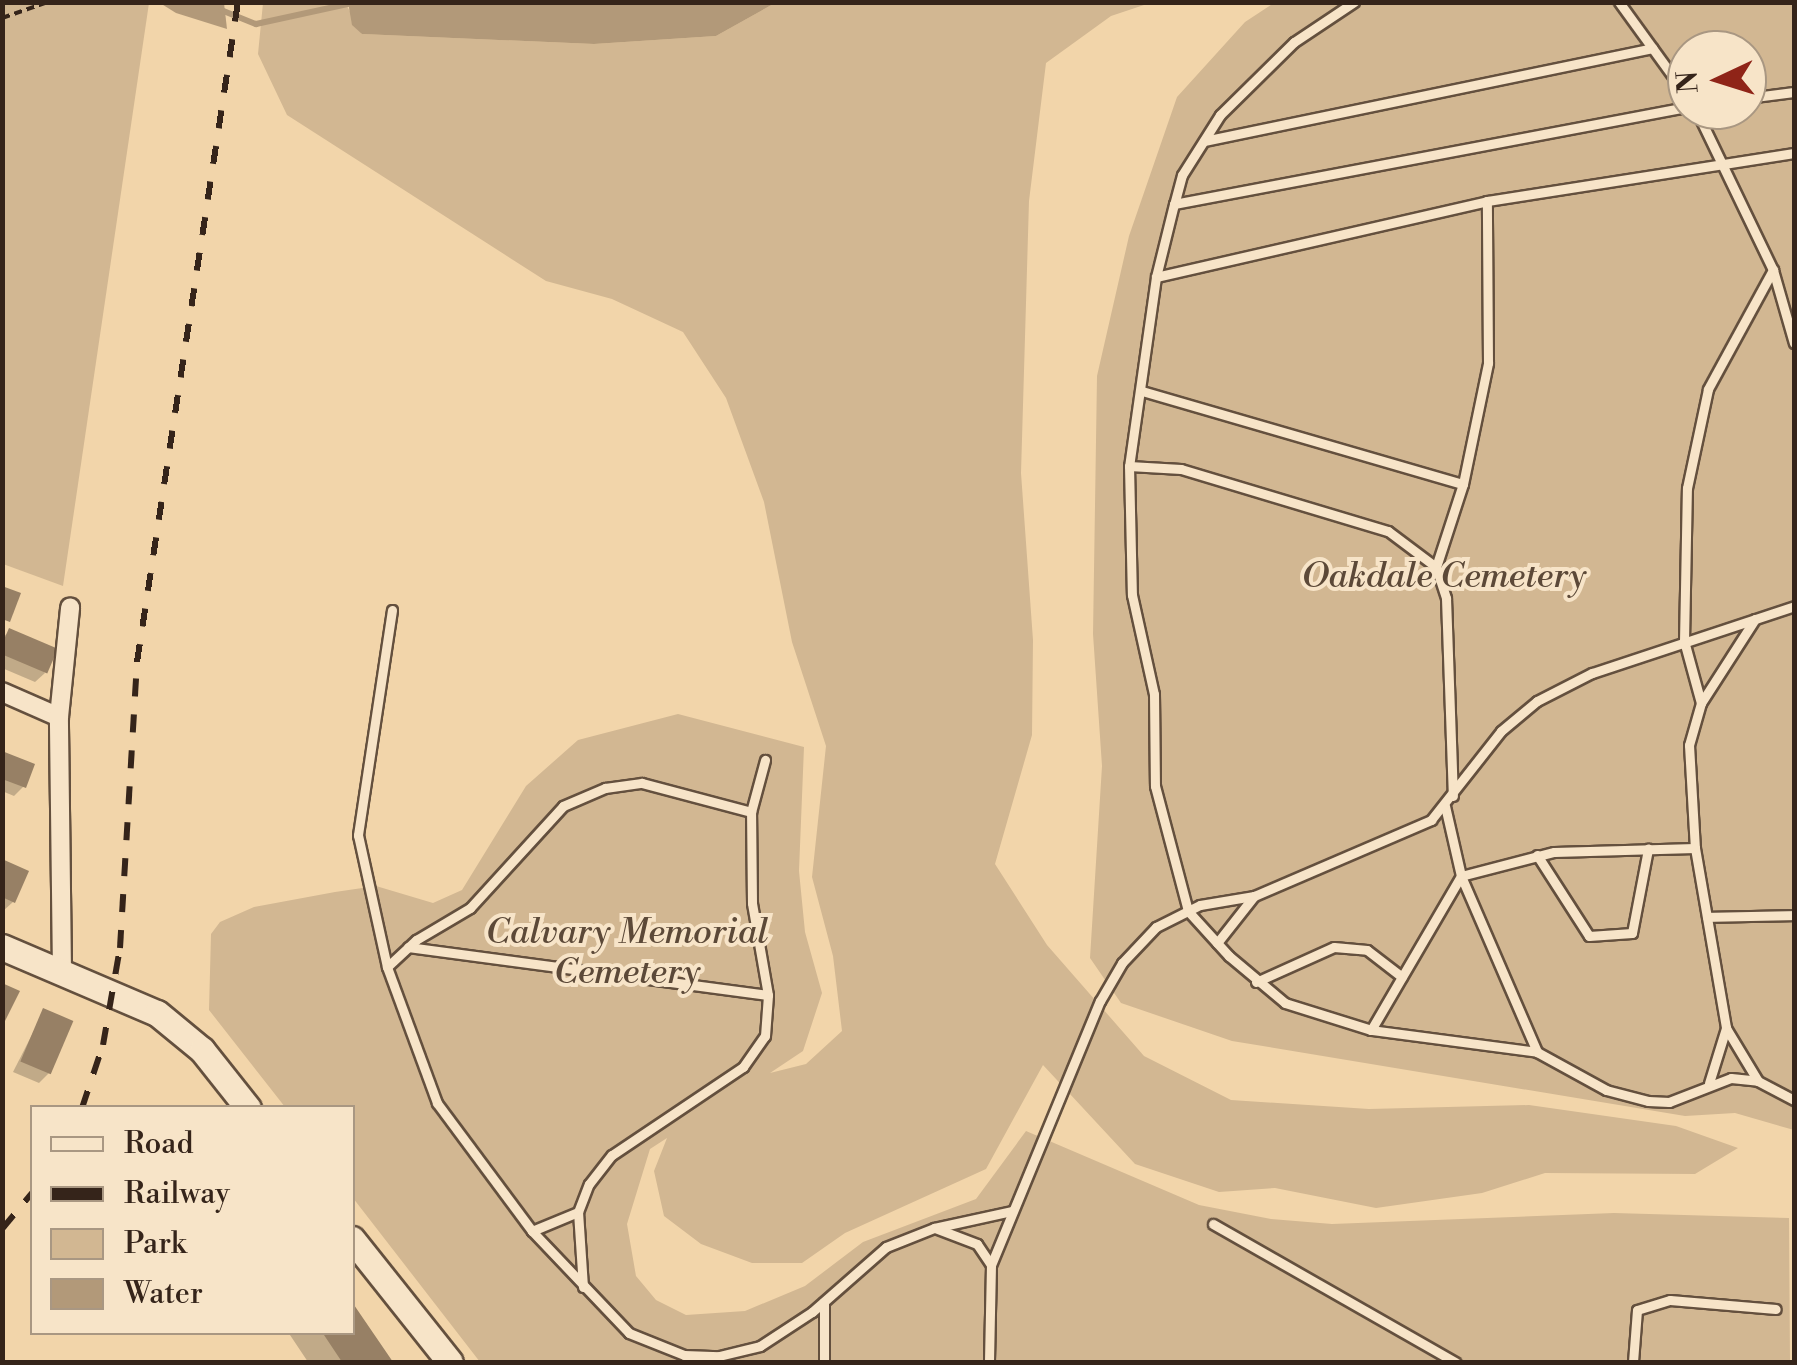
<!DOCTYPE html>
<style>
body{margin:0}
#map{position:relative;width:1797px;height:1365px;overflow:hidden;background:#f2d5aa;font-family:"Libre Bodoni",serif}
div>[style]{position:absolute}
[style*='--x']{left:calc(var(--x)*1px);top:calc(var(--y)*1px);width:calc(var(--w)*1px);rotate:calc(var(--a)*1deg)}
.green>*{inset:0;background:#d2b792}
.water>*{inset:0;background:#b29979}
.shadow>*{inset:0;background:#0003}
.stream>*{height:6px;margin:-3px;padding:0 3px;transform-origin:3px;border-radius:3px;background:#b29979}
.building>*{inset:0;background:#978065;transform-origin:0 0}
.path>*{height:4px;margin-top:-2px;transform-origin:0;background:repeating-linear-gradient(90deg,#35241a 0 8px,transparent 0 13px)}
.roads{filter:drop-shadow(2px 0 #64503e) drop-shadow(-2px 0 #64503e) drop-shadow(0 2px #64503e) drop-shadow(0 -2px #64503e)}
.lane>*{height:9px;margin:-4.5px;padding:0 4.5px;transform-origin:4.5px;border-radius:4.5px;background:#f7e4c8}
.street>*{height:18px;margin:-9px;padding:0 9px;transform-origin:9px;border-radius:9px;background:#f7e4c8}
.secondary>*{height:25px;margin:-12.5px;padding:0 12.5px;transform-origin:12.5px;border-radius:12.5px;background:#f7e4c8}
.rail>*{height:6px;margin-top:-3px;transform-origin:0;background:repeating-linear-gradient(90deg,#35241a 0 18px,transparent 0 36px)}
span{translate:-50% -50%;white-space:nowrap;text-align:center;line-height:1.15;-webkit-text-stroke:8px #f7e4c8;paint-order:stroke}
.park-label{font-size:35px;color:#5c4938;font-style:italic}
.frame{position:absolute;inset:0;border:5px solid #35241a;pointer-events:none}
.legend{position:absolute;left:30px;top:1105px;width:325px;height:230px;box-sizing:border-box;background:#f7e4c8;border:2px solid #a99782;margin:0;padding:12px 18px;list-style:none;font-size:30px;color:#35241a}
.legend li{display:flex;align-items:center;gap:20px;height:50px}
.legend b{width:50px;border:2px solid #a99782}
.north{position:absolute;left:1667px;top:30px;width:100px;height:100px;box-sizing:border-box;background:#f7e4c8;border:2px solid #a99782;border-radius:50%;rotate:266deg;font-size:28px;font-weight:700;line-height:40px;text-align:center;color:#35241a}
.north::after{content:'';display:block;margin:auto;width:35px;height:45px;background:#8f2418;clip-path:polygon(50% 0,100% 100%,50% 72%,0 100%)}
</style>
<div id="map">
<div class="green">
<div style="clip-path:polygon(2px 3px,149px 3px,63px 586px,3px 564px)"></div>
<div style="clip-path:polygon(263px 3px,347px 6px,362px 34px,594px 44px,716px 36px,775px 3px,1150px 3px,1111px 16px,1046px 63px,1029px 201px,1021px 473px,1033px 640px,1032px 735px,995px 864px,1047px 945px,1144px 1056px,1231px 1100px,1369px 1109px,1529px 1105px,1676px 1126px,1738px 1148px,1695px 1174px,1545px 1173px,1482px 1193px,1376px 1208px,1275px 1188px,1219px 1192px,1135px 1164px,1043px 1065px,986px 1169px,845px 1233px,802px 1263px,752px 1263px,701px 1244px,664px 1216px,654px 1171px,667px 1138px,650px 1149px,627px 1224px,636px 1276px,656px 1300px,686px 1315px,745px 1311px,805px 1286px,863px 1242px,976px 1199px,1026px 1131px,1199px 1205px,1271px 1219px,1332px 1224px,1614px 1213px,1789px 1218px,1790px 1362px,480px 1362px,353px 1198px,352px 1108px,285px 1107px,209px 1010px,211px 934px,220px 922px,254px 907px,335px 892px,376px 886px,433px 903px,462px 890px,526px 786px,578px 740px,678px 714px,804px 747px,799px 871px,805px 932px,822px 993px,803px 1051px,770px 1073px,806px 1064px,842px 1031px,833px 956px,812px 877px,826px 746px,792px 642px,764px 502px,726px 398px,683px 332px,612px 299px,546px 281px,287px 115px,258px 54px)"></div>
<div style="clip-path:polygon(evenodd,1274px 3px,1794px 3px,1794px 1130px,1735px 1113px,1685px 1116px,1232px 1041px,1121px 1003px,1090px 958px,1102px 766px,1093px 634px,1097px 376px,1129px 236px,1177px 97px,1245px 22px,1274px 3px,1687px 50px,1747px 50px,1747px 110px,1687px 110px,1687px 50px)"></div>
</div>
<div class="water">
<div style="clip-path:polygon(348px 2px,775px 2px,775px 3px,716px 36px,594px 44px,362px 34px,352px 25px)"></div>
<div style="clip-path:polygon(160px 3px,224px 3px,227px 29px,176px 13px)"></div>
</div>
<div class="shadow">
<div style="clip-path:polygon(10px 631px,45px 673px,35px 682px,2px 668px,2px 638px)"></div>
<div style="clip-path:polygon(2px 754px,24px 786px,14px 796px,2px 791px)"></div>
<div style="clip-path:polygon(2px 862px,13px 902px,3px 911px,2px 911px)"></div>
<div style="clip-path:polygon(44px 1011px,49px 1073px,39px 1083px,13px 1072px)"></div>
<div style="clip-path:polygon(352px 1307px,390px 1362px,308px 1362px,288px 1332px,352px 1332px)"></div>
</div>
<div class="stream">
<div style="--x:221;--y:10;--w:38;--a:22"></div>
<div style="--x:256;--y:24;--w:103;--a:-12.3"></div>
</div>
<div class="building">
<div style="clip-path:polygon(2px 586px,21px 593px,10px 622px,2px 619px)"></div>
<div style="left:9px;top:628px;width:53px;height:27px;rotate:23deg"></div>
<div style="clip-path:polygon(2px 751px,35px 764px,26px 788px,2px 779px)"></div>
<div style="clip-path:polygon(2px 859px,29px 871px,15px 903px,2px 897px)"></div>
<div style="clip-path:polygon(2px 983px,20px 991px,2px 1027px)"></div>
<div style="left:43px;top:1008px;width:33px;height:58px;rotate:23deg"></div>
<div style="clip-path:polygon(352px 1302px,393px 1362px,342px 1362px,322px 1332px,352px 1332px)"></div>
</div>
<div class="path">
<div style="--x:2;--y:18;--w:49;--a:-19.2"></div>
</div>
<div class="roads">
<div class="lane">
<div style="--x:1354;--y:2;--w:72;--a:146.3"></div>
<div style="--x:1294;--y:42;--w:104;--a:135.4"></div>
<div style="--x:1220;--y:115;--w:71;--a:122.3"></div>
<div style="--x:1182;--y:175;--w:30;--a:105"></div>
<div style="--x:1174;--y:204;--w:75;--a:103.9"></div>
<div style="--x:1156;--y:277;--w:191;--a:98.1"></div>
<div style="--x:1129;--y:466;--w:129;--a:88.7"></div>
<div style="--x:1132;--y:595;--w:101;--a:77.5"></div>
<div style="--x:1154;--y:694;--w:92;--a:89.4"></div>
<div style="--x:1155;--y:786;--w:129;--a:75.2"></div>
<div style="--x:1188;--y:911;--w:61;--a:47.7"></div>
<div style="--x:1229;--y:956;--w:73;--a:40"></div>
<div style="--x:1285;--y:1003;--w:90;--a:17.4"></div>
<div style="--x:1371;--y:1030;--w:167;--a:7.5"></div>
<div style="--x:1619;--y:2;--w:116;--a:54.1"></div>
<div style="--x:1747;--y:98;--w:47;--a:-7.3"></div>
<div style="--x:1696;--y:110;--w:178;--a:64.3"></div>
<div style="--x:1773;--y:270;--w:76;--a:74"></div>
<div style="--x:1204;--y:141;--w:458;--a:-11.7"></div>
<div style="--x:1174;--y:204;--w:522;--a:-10.71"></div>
<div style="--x:1156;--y:277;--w:340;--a:-12.9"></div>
<div style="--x:1487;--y:201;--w:311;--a:-8.9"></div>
<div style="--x:1142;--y:391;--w:334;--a:16.2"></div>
<div style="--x:1129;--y:466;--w:52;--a:3.3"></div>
<div style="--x:1181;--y:469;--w:216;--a:16.7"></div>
<div style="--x:1388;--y:531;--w:60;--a:36.9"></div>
<div style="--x:1436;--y:567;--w:33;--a:72"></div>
<div style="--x:1446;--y:598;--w:198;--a:88"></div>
<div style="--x:1436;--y:567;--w:87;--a:-72"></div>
<div style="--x:1463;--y:484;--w:124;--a:-78.3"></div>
<div style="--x:1488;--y:363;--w:162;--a:-90.4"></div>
<div style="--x:392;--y:610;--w:228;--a:98.6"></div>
<div style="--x:358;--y:835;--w:135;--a:77.6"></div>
<div style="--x:387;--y:967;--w:145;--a:69.8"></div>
<div style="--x:437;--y:1103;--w:159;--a:53.4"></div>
<div style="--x:532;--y:1231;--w:141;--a:46.4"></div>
<div style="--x:629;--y:1333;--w:59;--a:21.8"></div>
<div style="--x:684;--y:1355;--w:35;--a:2"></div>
<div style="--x:719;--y:1356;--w:42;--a:-13.7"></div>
<div style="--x:760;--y:1346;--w:62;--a:-33.2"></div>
<div style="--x:812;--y:1312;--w:98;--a:-41.3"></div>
<div style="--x:886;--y:1247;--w:52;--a:-21.6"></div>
<div style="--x:934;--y:1228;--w:79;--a:-12.4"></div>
<div style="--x:1755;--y:619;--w:100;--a:122.7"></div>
<div style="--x:1701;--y:703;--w:44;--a:105.9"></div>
<div style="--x:1689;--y:745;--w:103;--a:86.7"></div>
<div style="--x:1695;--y:848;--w:183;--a:80.2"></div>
<div style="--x:1726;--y:1028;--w:62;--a:58.9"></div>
<div style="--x:1758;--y:1081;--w:41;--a:27.8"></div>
<div style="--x:1701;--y:703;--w:64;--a:-105.3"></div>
<div style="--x:1684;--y:641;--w:153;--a:-88.9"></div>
<div style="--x:1687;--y:488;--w:101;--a:-78"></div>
<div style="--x:1708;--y:389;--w:136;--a:-61.4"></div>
<div style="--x:1445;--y:806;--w:72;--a:77.1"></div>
<div style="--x:1461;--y:876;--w:192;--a:66.6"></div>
<div style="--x:1537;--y:1052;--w:79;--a:28.8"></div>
<div style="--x:1606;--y:1090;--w:43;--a:14.7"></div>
<div style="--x:1648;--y:1101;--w:21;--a:3"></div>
<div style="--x:1669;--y:1102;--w:66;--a:-21.2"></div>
<div style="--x:1731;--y:1078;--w:27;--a:6"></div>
<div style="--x:1537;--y:855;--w:96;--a:57.3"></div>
<div style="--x:1589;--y:936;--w:43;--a:-4"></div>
<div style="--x:1632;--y:933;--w:86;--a:-79.2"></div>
<div style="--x:1707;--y:917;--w:87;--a:-1.3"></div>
<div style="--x:1217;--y:943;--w:60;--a:-51.8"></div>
<div style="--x:408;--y:947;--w:363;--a:7.6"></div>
<div style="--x:387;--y:967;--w:40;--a:-43"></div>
<div style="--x:416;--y:940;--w:63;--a:-30.7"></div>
<div style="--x:470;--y:908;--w:138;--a:-47.6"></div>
<div style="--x:563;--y:806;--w:46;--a:-23.2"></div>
<div style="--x:605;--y:788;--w:37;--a:-8"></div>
<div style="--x:642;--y:783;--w:113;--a:14.9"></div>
<div style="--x:1256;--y:982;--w:85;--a:-24.2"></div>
<div style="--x:1334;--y:947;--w:33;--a:5"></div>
<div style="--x:1367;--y:950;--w:44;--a:37.6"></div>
<div style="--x:1371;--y:1030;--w:178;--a:-59.7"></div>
<div style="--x:1461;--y:876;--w:96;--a:-14.5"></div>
<div style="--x:1554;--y:852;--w:141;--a:-1.6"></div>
<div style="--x:1709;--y:1083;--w:58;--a:-72.8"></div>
<div style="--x:1213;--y:1224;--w:279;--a:29.7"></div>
<div style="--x:935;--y:1228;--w:45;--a:20.9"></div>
<div style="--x:977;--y:1244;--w:25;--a:56"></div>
<div style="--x:991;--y:1265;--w:97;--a:91.2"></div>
<div style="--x:532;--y:1231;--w:50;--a:-22.4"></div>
<div style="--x:991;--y:1265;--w:286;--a:-67.6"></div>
<div style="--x:1100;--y:1001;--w:44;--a:-59.9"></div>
<div style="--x:1122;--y:963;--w:50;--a:-46.6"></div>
<div style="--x:1156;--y:927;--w:49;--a:-26.6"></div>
<div style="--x:1200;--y:905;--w:55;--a:-9.5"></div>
<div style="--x:1254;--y:896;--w:193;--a:-23.2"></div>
<div style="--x:1431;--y:820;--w:113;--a:-51.8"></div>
<div style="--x:1501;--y:731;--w:47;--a:-39.8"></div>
<div style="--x:1537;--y:701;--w:62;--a:-27"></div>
<div style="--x:1592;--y:673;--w:213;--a:-18.3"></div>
<div style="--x:583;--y:1287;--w:75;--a:-93.8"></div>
<div style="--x:578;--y:1212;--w:30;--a:-69"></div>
<div style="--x:589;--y:1184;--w:37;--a:-52"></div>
<div style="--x:612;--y:1155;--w:158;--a:-33.9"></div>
<div style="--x:743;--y:1067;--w:38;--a:-55"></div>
<div style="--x:765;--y:1036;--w:41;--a:-85.8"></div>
<div style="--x:768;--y:995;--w:93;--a:-99.9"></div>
<div style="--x:752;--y:903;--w:91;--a:-90.6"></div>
<div style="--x:751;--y:812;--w:54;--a:-74.9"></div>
<div style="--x:824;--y:1362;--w:60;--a:-90"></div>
<div style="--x:1633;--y:1362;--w:52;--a:-85.6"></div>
<div style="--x:1637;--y:1310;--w:34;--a:-17"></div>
<div style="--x:1670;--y:1300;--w:106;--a:4.9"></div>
</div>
<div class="street">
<div style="--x:2;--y:692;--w:62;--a:23.7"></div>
<div style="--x:62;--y:972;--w:255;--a:-90.7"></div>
<div style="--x:59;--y:717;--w:110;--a:-84.2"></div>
</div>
<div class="secondary">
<div style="--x:2;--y:947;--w:168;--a:23.1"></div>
<div style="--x:157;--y:1013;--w:58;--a:39.4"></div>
<div style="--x:202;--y:1050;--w:74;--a:51.6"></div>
<div style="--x:352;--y:1239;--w:157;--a:51.5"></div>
</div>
</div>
<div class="rail">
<div style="--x:82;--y:1108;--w:66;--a:-71.6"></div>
<div style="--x:103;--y:1045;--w:98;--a:-80.1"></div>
<div style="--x:120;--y:948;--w:287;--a:-86.6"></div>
<div style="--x:137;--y:662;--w:668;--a:-81.3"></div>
<div style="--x:2;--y:1229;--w:47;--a:-50.2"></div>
</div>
<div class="park-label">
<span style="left:1444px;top:577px">Oakdale Cemetery</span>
<span style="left:627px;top:953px">Calvary Memorial<br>Cemetery</span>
</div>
<div class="frame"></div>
<ul class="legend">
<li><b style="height:12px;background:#f7e4c8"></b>Road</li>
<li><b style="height:12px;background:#35241a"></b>Railway</li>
<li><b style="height:28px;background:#d2b792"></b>Park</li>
<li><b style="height:28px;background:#b29979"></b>Water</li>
</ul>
<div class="north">N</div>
</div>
